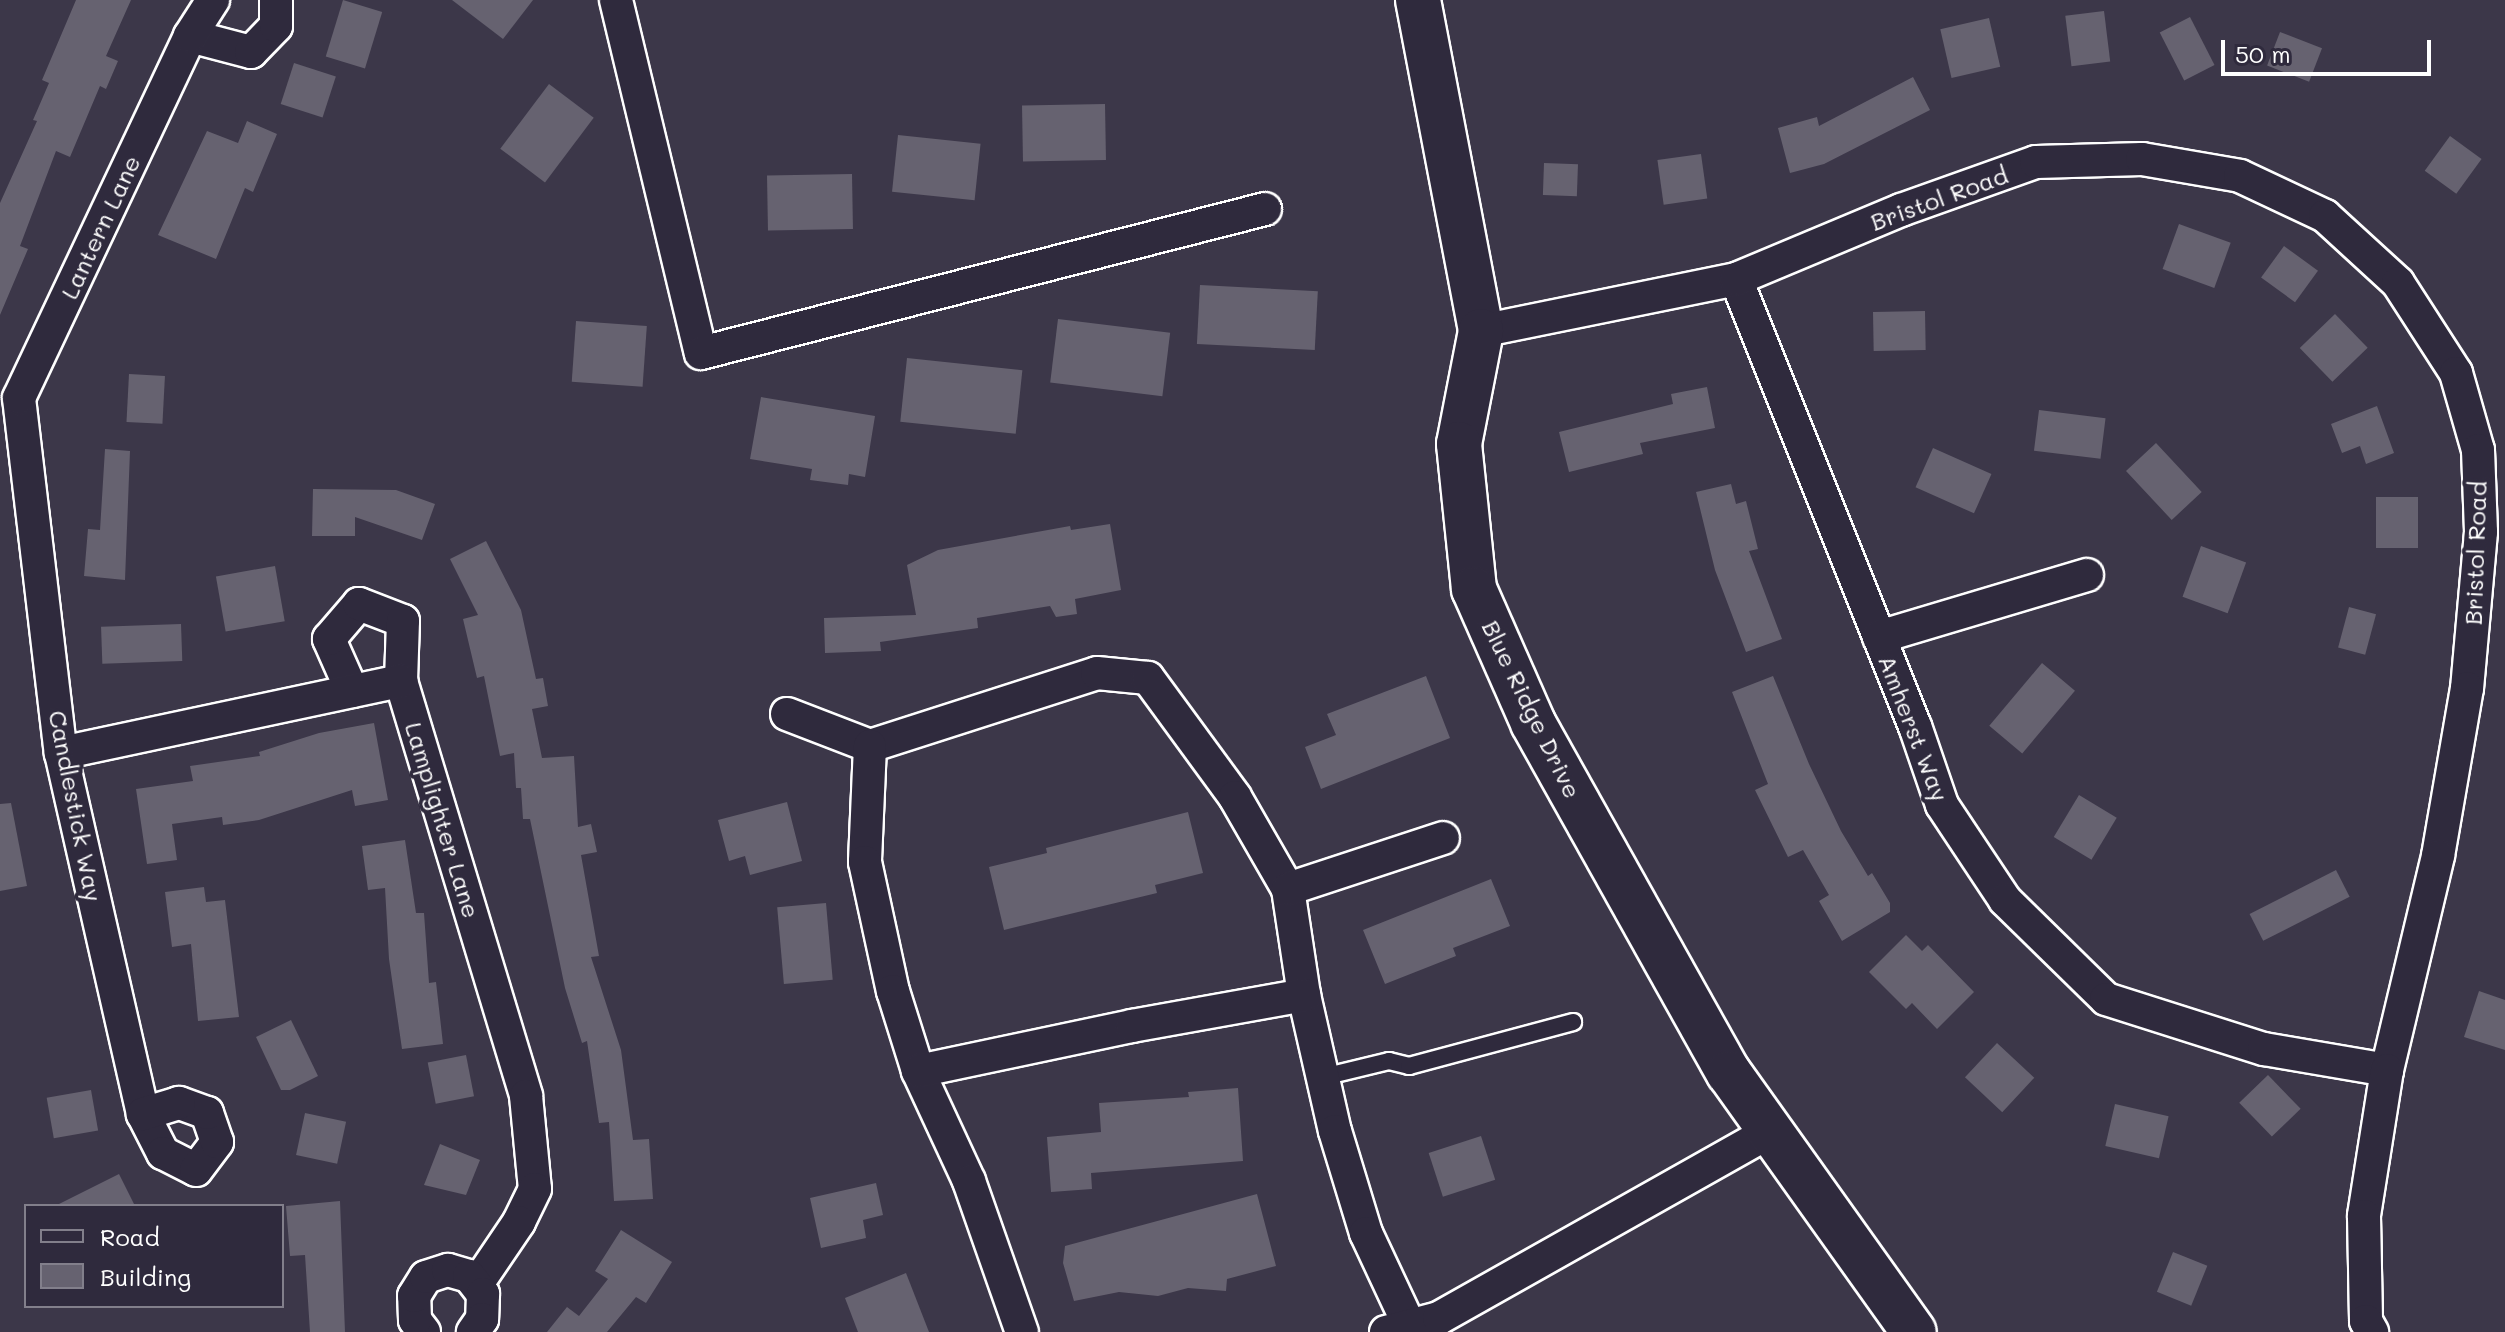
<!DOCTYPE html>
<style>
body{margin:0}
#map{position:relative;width:2505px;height:1332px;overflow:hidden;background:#3c3749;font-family:Mali,sans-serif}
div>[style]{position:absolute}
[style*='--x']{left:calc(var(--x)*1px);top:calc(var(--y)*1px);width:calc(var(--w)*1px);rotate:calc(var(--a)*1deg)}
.building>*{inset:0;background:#666270;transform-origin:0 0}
.roads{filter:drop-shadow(2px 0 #fff) drop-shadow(-2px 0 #fff) drop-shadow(0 2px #fff) drop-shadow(0 -2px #fff)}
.lane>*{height:16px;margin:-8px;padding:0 8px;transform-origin:8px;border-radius:8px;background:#2f2a3d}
.street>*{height:32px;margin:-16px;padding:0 16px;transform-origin:16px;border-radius:16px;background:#2f2a3d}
.secondary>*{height:44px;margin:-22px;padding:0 22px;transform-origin:22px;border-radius:22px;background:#2f2a3d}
span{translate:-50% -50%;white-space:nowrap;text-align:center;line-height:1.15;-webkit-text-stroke:8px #2f2a3d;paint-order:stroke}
.street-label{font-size:24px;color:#fff}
.legend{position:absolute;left:24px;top:1204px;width:260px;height:104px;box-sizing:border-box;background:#2f2a3d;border:2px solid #827f8b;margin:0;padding:10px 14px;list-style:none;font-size:24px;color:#fff}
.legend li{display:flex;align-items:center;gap:16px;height:40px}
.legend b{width:40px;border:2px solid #827f8b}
.scale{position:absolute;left:2221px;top:40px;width:210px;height:36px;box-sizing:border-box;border:4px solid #fff;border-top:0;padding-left:10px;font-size:24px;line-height:28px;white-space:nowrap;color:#fff;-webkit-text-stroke:6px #2f2a3d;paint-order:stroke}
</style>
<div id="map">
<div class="building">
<div style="clip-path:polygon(76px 0,131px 0,106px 56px,118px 61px,106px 89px,100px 86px,70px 157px,56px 151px,20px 246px,28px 249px,0 315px,0 203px,37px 121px,33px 120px,49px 83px,42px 80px)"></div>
<div style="left:343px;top:0;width:41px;height:59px;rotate:17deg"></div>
<div style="clip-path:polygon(452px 0,533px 0,503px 39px)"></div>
<div style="left:2104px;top:11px;width:51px;height:39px;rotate:83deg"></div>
<div style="left:2190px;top:17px;width:54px;height:34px;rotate:63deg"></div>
<div style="left:1989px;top:18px;width:50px;height:50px;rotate:77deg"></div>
<div style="left:2280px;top:32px;width:45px;height:36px;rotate:21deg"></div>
<div style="left:294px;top:63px;width:44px;height:43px;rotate:18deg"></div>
<div style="clip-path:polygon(1913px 77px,1930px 110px,1824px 164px,1790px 173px,1778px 128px,1817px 117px,1819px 126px)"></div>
<div style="left:549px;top:84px;width:56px;height:81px;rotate:37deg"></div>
<div style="left:1105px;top:104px;width:56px;height:83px;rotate:89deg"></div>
<div style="clip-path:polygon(247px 121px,277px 134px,253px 192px,245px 188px,216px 259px,158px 235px,207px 131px,238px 143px)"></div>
<div style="left:898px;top:135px;width:83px;height:57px;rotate:6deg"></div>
<div style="left:2450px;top:136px;width:39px;height:43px;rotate:36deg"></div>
<div style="left:1701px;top:154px;width:45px;height:44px;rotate:82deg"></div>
<div style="left:1544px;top:163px;width:34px;height:32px;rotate:2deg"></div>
<div style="left:852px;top:174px;width:55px;height:85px;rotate:89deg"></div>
<div style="left:2179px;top:224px;width:55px;height:48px;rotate:20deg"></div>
<div style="left:2284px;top:246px;width:42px;height:39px;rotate:36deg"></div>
<div style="left:1200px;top:285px;width:118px;height:59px;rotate:3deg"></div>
<div style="left:1925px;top:311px;width:39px;height:52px;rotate:89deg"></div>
<div style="left:2335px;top:314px;width:47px;height:49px;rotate:46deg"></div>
<div style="left:1058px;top:319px;width:113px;height:64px;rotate:7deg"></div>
<div style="left:576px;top:321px;width:71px;height:61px;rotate:4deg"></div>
<div style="left:907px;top:358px;width:116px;height:64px;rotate:6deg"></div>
<div style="left:129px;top:374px;width:36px;height:48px;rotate:3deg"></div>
<div style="clip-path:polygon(1707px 387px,1715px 428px,1640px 443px,1643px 454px,1569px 472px,1559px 432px,1673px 404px,1671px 394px)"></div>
<div style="clip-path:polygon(761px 397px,875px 416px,865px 477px,849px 474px,848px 485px,810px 480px,812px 469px,750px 459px)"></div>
<div style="clip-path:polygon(2377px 406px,2394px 453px,2366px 464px,2360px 446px,2342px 453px,2331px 424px)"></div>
<div style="left:2039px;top:410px;width:67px;height:41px;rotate:7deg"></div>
<div style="left:2156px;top:443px;width:67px;height:41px;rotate:47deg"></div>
<div style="left:1933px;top:448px;width:64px;height:43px;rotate:24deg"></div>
<div style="clip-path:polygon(105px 449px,130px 451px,125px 580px,84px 576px,88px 529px,100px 530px)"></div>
<div style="clip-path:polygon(1731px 484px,1736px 504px,1746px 501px,1758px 549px,1749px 551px,1782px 639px,1746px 652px,1715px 570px,1696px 492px)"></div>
<div style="clip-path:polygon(313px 489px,396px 490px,435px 504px,422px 540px,355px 517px,355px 536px,312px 536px)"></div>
<div style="left:2376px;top:497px;width:42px;height:51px"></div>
<div style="clip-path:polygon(1110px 524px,1121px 590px,1075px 599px,1077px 614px,1056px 617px,1050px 606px,977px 618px,978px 628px,880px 642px,881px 651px,825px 653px,824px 618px,916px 615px,907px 565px,938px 550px,1070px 526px,1071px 530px)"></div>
<div style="clip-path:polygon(486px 541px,521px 610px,536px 679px,543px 678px,548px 706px,532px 709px,542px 758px,574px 756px,578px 827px,591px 824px,597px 852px,581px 855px,599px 956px,591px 957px,621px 1050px,633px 1140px,649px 1139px,653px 1199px,614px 1201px,609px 1122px,599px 1123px,587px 1041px,582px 1043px,565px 988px,530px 819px,523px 819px,521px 788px,516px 788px,514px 753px,500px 756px,484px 676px,477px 678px,463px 619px,478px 615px,450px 559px)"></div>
<div style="left:2201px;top:546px;width:48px;height:54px;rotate:20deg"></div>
<div style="left:275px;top:566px;width:56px;height:60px;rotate:80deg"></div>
<div style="left:2349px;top:607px;width:28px;height:42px;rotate:15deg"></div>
<div style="left:181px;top:624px;width:37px;height:80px;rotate:88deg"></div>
<div style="left:2042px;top:663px;width:43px;height:82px;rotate:40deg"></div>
<div style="clip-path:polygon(1426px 676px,1450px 738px,1321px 789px,1305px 747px,1336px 735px,1327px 714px)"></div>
<div style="clip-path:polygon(1773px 676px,1809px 764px,1841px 831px,1868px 876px,1872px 873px,1890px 903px,1890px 912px,1842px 941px,1819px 901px,1829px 895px,1803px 850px,1788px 857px,1755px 790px,1768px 784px,1732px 692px)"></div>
<div style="clip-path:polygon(374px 723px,388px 800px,355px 806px,352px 790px,259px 820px,223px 825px,222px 817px,172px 824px,177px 860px,147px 864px,136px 789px,193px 781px,190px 766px,260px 756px,259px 752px,319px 733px)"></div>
<div style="left:2079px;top:795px;width:44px;height:49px;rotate:31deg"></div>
<div style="clip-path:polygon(787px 802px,802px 861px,750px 875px,745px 856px,729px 861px,718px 820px)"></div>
<div style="clip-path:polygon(11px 803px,27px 886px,0 891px,0 804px)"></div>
<div style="clip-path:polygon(1188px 812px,1203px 873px,1155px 885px,1157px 893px,1004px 930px,989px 867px,1047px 853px,1046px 848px)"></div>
<div style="clip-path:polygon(405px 840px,416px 913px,424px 913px,429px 983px,436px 982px,443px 1044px,402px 1049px,389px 959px,385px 888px,368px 890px,362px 846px)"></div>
<div style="left:2336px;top:870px;width:30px;height:97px;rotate:63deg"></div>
<div style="clip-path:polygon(1491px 879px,1510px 926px,1453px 948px,1456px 956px,1385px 984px,1363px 930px)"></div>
<div style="clip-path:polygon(204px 887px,206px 902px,225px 900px,239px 1017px,198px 1021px,191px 944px,172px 947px,165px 892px)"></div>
<div style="left:826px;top:903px;width:77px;height:49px;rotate:85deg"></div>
<div style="clip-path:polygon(1906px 935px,1922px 951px,1928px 945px,1974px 992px,1937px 1029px,1912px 1003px,1906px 1009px,1869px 972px)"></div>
<div style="clip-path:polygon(2479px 991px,2505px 1000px,2505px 1050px,2464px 1037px)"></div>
<div style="clip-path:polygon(291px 1020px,318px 1076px,290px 1090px,281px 1090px,256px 1037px)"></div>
<div style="left:1997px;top:1043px;width:51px;height:47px;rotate:43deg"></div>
<div style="left:466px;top:1055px;width:42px;height:39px;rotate:79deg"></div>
<div style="left:2268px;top:1075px;width:47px;height:40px;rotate:46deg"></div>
<div style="clip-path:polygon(1238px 1088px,1243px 1161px,1091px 1173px,1092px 1189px,1051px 1192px,1047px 1137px,1101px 1132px,1099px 1103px,1189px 1097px,1188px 1092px)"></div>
<div style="left:91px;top:1090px;width:41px;height:45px;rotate:80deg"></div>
<div style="left:2115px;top:1104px;width:55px;height:43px;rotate:13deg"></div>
<div style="left:305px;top:1113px;width:42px;height:43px;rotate:12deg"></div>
<div style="left:1481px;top:1136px;width:46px;height:55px;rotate:72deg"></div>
<div style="clip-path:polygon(440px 1144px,480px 1160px,466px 1195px,424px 1185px)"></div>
<div style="clip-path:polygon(119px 1174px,135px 1206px,55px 1206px)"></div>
<div style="clip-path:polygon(876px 1183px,883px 1215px,863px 1220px,866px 1238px,821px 1248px,810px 1198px)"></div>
<div style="clip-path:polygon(1257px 1194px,1276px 1266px,1227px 1279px,1226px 1291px,1188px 1288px,1158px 1296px,1119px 1292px,1074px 1301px,1063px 1263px,1065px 1246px)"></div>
<div style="clip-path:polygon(340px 1201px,345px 1332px,310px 1332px,305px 1255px,290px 1256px,286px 1206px)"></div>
<div style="clip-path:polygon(621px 1230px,672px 1262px,646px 1303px,636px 1297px,607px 1332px,547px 1332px,567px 1307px,579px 1316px,608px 1279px,595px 1271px)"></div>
<div style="left:2173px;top:1252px;width:37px;height:43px;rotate:22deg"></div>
<div style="clip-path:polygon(906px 1273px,929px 1332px,858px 1332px,845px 1298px)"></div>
</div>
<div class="roads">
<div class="lane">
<div style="--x:1323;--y:1077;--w:68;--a:-13.6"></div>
<div style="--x:1389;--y:1061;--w:21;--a:14"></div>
<div style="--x:1409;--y:1066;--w:170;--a:-15"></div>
</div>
<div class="street">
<div style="--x:616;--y:0;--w:363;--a:76.5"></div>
<div style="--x:701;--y:353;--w:582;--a:-14.32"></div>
<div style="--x:190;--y:36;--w:63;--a:14.7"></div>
<div style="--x:251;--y:52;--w:36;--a:-46"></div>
<div style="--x:276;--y:26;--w:26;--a:-90"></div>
<div style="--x:1736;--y:279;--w:482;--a:68.2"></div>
<div style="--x:1915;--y:726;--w:83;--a:71.1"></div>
<div style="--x:1942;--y:805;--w:114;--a:56.4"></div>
<div style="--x:2005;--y:900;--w:141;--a:44.4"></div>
<div style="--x:2106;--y:999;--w:166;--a:17.6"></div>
<div style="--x:2264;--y:1049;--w:125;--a:9.7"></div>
<div style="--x:1481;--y:331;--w:260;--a:-11.5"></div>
<div style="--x:1736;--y:279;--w:179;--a:-22.7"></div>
<div style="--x:1901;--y:210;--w:143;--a:-19.6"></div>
<div style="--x:2036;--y:162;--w:106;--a:-1.6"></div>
<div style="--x:2142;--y:159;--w:99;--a:9.8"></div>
<div style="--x:2240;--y:176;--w:94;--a:25.2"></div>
<div style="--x:2325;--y:216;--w:99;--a:42.5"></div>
<div style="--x:2398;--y:283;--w:107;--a:57.2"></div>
<div style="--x:2456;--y:373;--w:80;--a:74.1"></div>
<div style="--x:2478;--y:450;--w:82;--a:87.9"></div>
<div style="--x:2481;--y:532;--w:157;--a:95.1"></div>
<div style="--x:2467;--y:688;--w:170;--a:99.8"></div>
<div style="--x:2438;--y:856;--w:220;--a:103.4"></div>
<div style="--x:2387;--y:1070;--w:148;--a:99"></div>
<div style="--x:2364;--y:1216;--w:105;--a:88.9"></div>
<div style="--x:2366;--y:1321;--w:13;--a:61"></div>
<div style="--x:19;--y:398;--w:357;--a:83.3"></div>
<div style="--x:61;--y:753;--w:370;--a:77.2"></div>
<div style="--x:143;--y:1114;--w:44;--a:62.9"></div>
<div style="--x:163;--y:1153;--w:37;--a:27"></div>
<div style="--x:196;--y:1170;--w:35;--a:-53"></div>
<div style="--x:217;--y:1142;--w:31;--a:-109"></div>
<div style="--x:207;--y:1113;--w:30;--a:-160"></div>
<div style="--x:179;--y:1103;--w:38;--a:163"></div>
<div style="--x:19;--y:398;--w:400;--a:-64.7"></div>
<div style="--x:190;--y:36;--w:43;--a:-57.4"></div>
<div style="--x:1879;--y:637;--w:217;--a:-16.6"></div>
<div style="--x:352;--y:691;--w:57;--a:-113.9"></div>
<div style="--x:329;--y:639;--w:46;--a:-49.4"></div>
<div style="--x:359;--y:604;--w:47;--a:21.1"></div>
<div style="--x:403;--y:621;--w:60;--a:91.9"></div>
<div style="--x:401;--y:681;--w:433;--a:73.2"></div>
<div style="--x:526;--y:1096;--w:93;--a:84.5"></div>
<div style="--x:535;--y:1189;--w:37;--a:116"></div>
<div style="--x:519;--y:1222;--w:75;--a:124.1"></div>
<div style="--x:787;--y:714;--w:89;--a:21.1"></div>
<div style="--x:870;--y:746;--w:238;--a:-17.8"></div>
<div style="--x:1097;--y:673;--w:51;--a:5.6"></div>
<div style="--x:1148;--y:678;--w:147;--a:53.8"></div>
<div style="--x:1235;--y:797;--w:106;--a:60.1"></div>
<div style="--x:1288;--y:889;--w:107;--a:81.4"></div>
<div style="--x:1304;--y:995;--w:139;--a:77.2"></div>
<div style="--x:1335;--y:1131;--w:107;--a:73.1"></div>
<div style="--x:1366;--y:1233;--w:102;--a:64.9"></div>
<div style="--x:870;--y:746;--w:116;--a:92.5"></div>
<div style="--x:865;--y:862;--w:132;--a:77.8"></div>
<div style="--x:893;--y:991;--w:84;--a:72.6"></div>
<div style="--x:918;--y:1071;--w:121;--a:65.1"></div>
<div style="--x:969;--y:1181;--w:160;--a:70.7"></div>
<div style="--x:61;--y:753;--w:348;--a:-12"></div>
<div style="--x:1288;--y:889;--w:163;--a:-18.2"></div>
<div style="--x:918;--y:1071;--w:219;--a:-11.9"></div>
<div style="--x:1132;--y:1026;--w:175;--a:-10.2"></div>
<div style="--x:424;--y:1332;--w:15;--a:-127"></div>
<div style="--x:415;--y:1320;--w:24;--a:-92"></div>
<div style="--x:414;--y:1296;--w:22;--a:-58"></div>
<div style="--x:426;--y:1277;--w:23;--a:-18"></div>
<div style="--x:448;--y:1270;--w:22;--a:16"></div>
<div style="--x:469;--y:1276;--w:23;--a:52"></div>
<div style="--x:483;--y:1294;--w:25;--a:92"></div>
<div style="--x:482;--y:1319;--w:16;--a:125"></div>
<div style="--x:1386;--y:1332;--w:55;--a:-14.8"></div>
<div style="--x:1439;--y:1318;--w:381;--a:-29.4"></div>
</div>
<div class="secondary">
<div style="--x:1418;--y:0;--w:337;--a:79.2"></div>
<div style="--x:1481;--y:331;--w:115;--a:101"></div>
<div style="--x:1459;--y:444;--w:146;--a:84.1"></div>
<div style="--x:1474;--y:589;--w:146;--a:66.2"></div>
<div style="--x:1533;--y:723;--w:401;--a:60.8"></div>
<div style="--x:1729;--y:1073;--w:318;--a:54.5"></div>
</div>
</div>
<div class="street-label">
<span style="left:1939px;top:198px;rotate:-20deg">Bristol Road</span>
<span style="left:100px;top:227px;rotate:-65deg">Lantern Lane</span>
<span style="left:2475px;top:553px;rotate:-88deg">Bristol Road</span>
<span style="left:1532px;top:709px;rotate:64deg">Blue Ridge Drive</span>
<span style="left:1914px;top:728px;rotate:69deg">Amherst Way</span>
<span style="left:76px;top:806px;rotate:79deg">Candlestick Way</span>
<span style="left:443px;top:820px;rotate:73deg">Lamplighter Lane</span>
</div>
<ul class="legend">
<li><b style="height:10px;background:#2f2a3d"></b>Road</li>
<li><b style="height:22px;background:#666270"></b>Building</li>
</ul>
<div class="scale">50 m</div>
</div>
